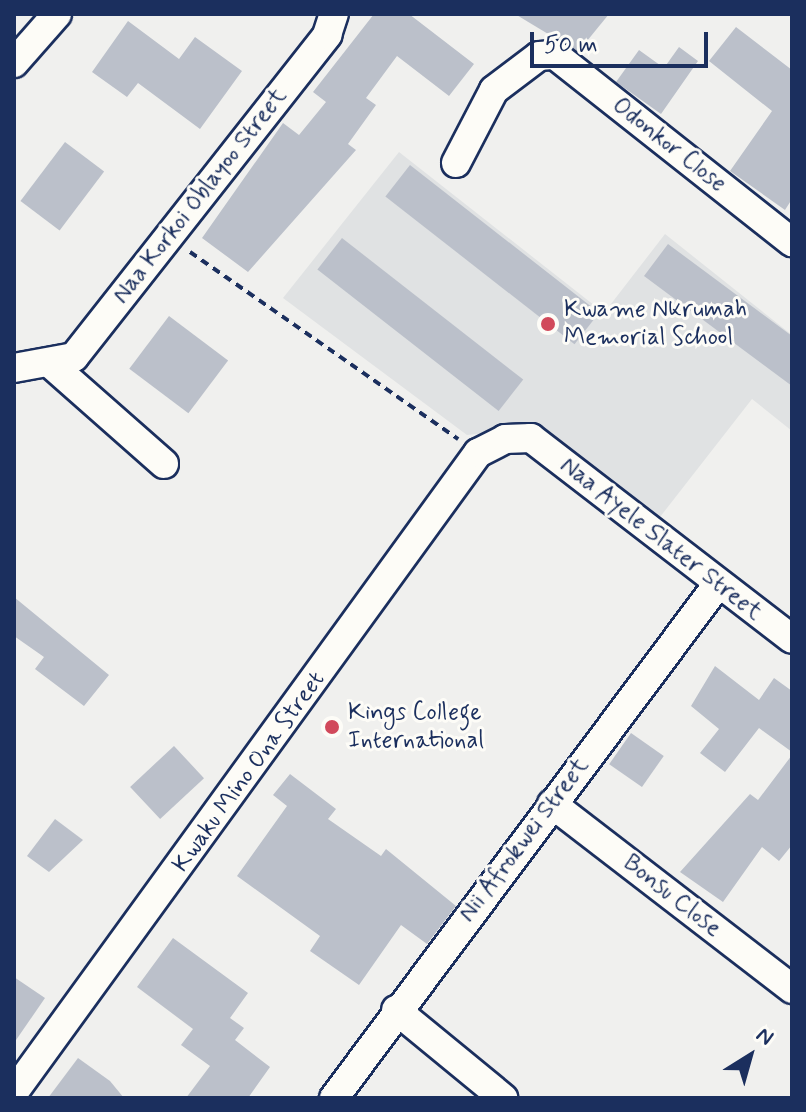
<!DOCTYPE html>
<style>
body{margin:0}
#map{position:relative;width:806px;height:1112px;overflow:hidden;background:#f0f0ee;font-family:Mynerve,sans-serif}
div>[style]{position:absolute}
[style*='--x']{left:calc(var(--x)*1px);top:calc(var(--y)*1px);width:calc(var(--w)*1px);rotate:calc(var(--a)*1deg)}
.built>*{inset:0;background:#e0e2e3}
.building>*{inset:0;background:#bbc0ca;transform-origin:0 0}
.path>*{height:4px;margin-top:-2px;transform-origin:0;background:repeating-linear-gradient(90deg,#1b2f5e 0 8px,transparent 0 14px)}
.roads{filter:drop-shadow(2px 0 #1b2f5e) drop-shadow(-2px 0 #1b2f5e) drop-shadow(0 2px #1b2f5e) drop-shadow(0 -2px #1b2f5e)}
.street>*{height:28px;margin:-14px;padding:0 14px;transform-origin:14px;border-radius:14px;background:#fdfcf7}
.dots>*{width:22px;height:22px;translate:-50% -50%;box-sizing:border-box;border:4px solid #fdfcf7;border-radius:50%}
span{translate:-50% -50%;white-space:nowrap;text-align:center;line-height:1.15;-webkit-text-stroke:6px #fdfcf7;paint-order:stroke}
.street-label{font-size:24px;color:#1b2f5e}
.poi-label{font-size:24px;color:#1b2f5e}
.left{translate:0 -50%;text-align:left}
.frame{position:absolute;inset:0;border:16px solid #1b2f5e;pointer-events:none}
.north{position:absolute;left:710px;top:1016px;width:80px;height:80px;-webkit-text-stroke:6px #fdfcf7;paint-order:stroke;rotate:37deg;font-size:22px;font-weight:700;line-height:32px;text-align:center;color:#1b2f5e}
.north::after{content:'';display:block;margin:auto;width:28px;height:36px;background:#1b2f5e;clip-path:polygon(50% 0,100% 100%,50% 72%,0 100%)}
.scale{position:absolute;left:530px;top:32px;width:178px;height:36px;box-sizing:border-box;border:4px solid #1b2f5e;border-top:0;padding-left:10px;font-size:24px;line-height:28px;white-space:nowrap;color:#1b2f5e;-webkit-text-stroke:6px #fdfcf7;paint-order:stroke}
</style>
<div id="map">
<div class="built">
<div style="clip-path:polygon(399px 152px,604px 313px,665px 234px,792px 335px,792px 431px,752px 399px,660px 517px,541px 427px,467px 435px,283px 298px)"></div>
</div>
<div class="building">
<div style="clip-path:polygon(374px 14px,409px 14px,474px 64px,449px 96px,397px 56px,366px 98px,376px 105px,348px 144px,356px 150px,248px 272px,202px 238px,283px 123px,299px 135px,326px 102px,313px 92px)"></div>
<div style="clip-path:polygon(515px 14px,609px 14px,578px 52px)"></div>
<div style="clip-path:polygon(128px 21px,179px 59px,195px 37px,242px 71px,200px 129px,138px 83px,127px 97px,92px 72px)"></div>
<div style="clip-path:polygon(736px 27px,792px 70px,792px 199px,785px 210px,730px 171px,772px 111px,709px 61px)"></div>
<div style="clip-path:polygon(679px 47px,698px 61px,661px 114px,616px 82px,639px 50px,664px 68px)"></div>
<div style="left:65px;top:142px;width:49px;height:74px;rotate:37deg"></div>
<div style="left:410px;top:165px;width:240px;height:40px;rotate:38deg"></div>
<div style="left:342px;top:238px;width:230px;height:40px;rotate:38deg"></div>
<div style="clip-path:polygon(668px 244px,792px 336px,792px 386px,644px 276px)"></div>
<div style="left:169px;top:316px;width:74px;height:66px;rotate:37deg"></div>
<div style="clip-path:polygon(14px 597px,109px 675px,84px 706px,35px 669px,44px 657px,14px 636px)"></div>
<div style="clip-path:polygon(715px 666px,759px 700px,774px 678px,792px 691px,792px 752px,759px 728px,725px 772px,700px 753px,719px 729px,691px 706px)"></div>
<div style="left:631px;top:733px;width:40px;height:38px;rotate:35deg"></div>
<div style="left:174px;top:746px;width:44px;height:60px;rotate:47deg"></div>
<div style="clip-path:polygon(792px 755px,792px 845px,779px 861px,762px 847px,723px 902px,680px 872px,750px 794px,758px 800px)"></div>
<div style="clip-path:polygon(290px 774px,336px 809px,328px 819px,381px 856px,386px 849px,456px 906px,427px 944px,401px 925px,359px 985px,310px 951px,320px 936px,237px 876px,287px 806px,273px 795px)"></div>
<div style="clip-path:polygon(55px 819px,83px 840px,49px 872px,27px 856px)"></div>
<div style="clip-path:polygon(173px 938px,248px 993px,230px 1018px,244px 1028px,235px 1040px,270px 1067px,248px 1098px,186px 1098px,210px 1066px,181px 1045px,193px 1029px,137px 987px)"></div>
<div style="clip-path:polygon(14px 977px,45px 998px,14px 1043px)"></div>
<div style="clip-path:polygon(78px 1058px,110px 1081px,124px 1098px,48px 1098px)"></div>
</div>
<div class="path">
<div style="--x:190;--y:252;--w:327;--a:34.9"></div>
</div>
<div class="roads">
<div class="street">
<div style="--x:14;--y:63;--w:65;--a:-48.7"></div>
<div style="--x:456;--y:163;--w:82;--a:-62.5"></div>
<div style="--x:494;--y:90;--w:56;--a:-37.1"></div>
<div style="--x:539;--y:56;--w:16;--a:-4"></div>
<div style="--x:555;--y:55;--w:302;--a:38.3"></div>
<div style="--x:53;--y:366;--w:148;--a:41.4"></div>
<div style="--x:14;--y:368;--w:61;--a:-10.4"></div>
<div style="--x:74;--y:357;--w:410;--a:-51.8"></div>
<div style="--x:327;--y:35;--w:22;--a:-72"></div>
<div style="--x:552;--y:804;--w:303;--a:37.6"></div>
<div style="--x:396;--y:1010;--w:139;--a:39.4"></div>
<div style="--x:14;--y:1092;--w:790;--a:-54.02"></div>
<div style="--x:478;--y:453;--w:30;--a:-27"></div>
<div style="--x:505;--y:439;--w:26;--a:-2"></div>
<div style="--x:531;--y:438;--w:329;--a:37.6"></div>
<div style="--x:334;--y:1098;--w:642;--a:-53.24"></div>
</div>
</div>
<div class="dots">
<div style="left:548px;top:324px;background:#d1495b"></div>
<div style="left:332px;top:727px;background:#d1495b"></div>
</div>
<div class="street-label">
<span style="left:669px;top:145px;rotate:38deg">Odonkor Close</span>
<span style="left:200px;top:196px;rotate:-52deg">Naa Korkoi Oblayoo Street</span>
<span style="left:661px;top:539px;rotate:38deg">Naa Ayele Slater Street</span>
<span style="left:249px;top:772px;rotate:-54deg">Kwaku Mino Ona Street</span>
<span style="left:524px;top:840px;rotate:-53deg">Nii Afrokwei Street</span>
<span style="left:672px;top:896px;rotate:38deg">Bonsu Close</span>
</div>
<div class="poi-label">
<span class="left" style="left:564px;top:324px">Kwame Nkrumah<br>Memorial School</span>
<span class="left" style="left:348px;top:727px">Kings College<br>International</span>
</div>
<div class="frame"></div>
<div class="north">N</div>
<div class="scale">50 m</div>
</div>
